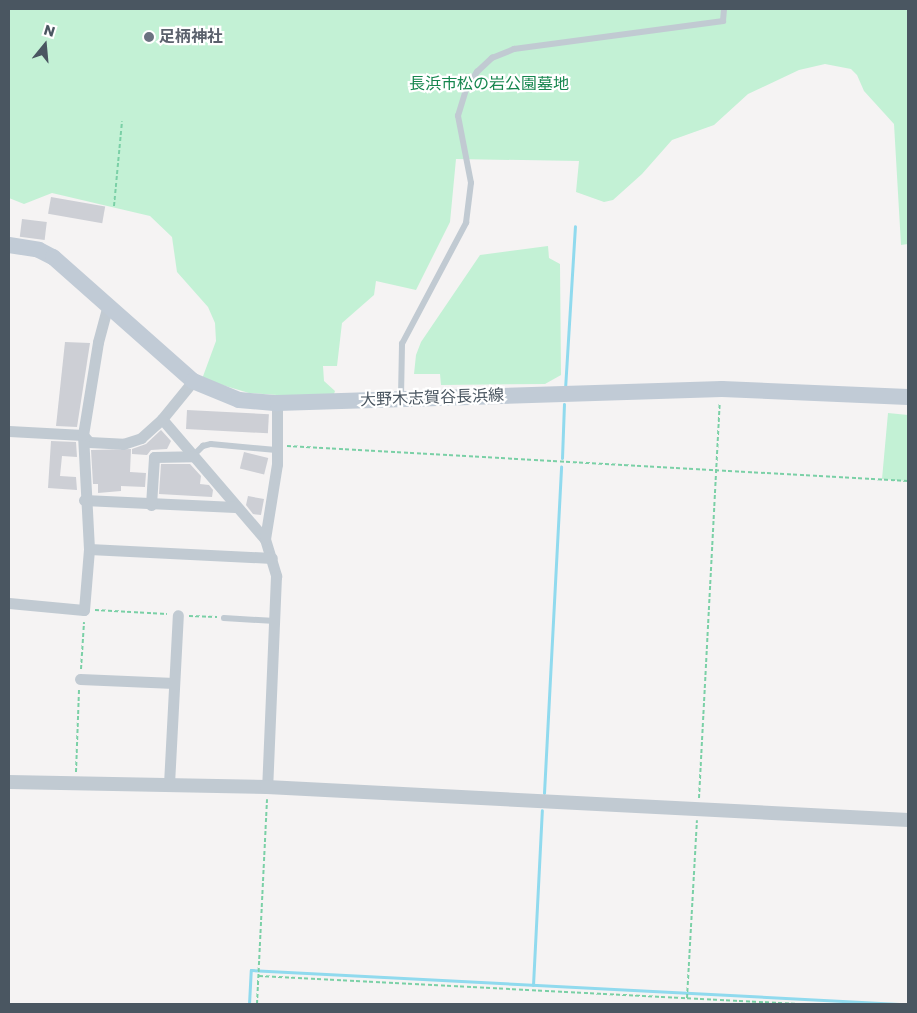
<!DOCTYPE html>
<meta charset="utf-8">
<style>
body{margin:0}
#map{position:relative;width:917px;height:1013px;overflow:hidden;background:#f5f3f3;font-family:Poppins,"Noto Sans JP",sans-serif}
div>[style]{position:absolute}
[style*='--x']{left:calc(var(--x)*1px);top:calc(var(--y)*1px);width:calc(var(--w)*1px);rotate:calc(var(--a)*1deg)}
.green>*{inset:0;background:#c3f1d5}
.stream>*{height:3px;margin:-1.5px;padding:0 1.5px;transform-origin:1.5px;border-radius:1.5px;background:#90daee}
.building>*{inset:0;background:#cdcfd5;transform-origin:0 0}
.path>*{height:2px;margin-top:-1px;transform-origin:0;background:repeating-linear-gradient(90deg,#7ad0a6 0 4px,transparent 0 6.5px)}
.service>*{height:5.5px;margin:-2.75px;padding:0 2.75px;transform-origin:2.75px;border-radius:2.75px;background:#c1cad2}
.minor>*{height:11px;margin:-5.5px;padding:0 5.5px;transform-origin:5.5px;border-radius:5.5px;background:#c1cad2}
.tertiary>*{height:14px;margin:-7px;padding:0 7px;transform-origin:7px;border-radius:7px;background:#c1cad2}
.secondary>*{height:16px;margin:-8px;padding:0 8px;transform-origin:8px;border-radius:8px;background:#c1cbd6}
.dots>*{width:14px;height:14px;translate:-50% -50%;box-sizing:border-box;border:2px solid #fff;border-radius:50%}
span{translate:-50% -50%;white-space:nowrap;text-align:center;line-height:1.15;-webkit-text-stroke:4.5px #fff;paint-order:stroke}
.worship-label{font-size:16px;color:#5b616d;font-weight:700}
.left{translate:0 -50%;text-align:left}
.park-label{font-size:16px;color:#17864f}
.street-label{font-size:16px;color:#4a5661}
.frame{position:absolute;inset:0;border:10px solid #4a5661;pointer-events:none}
.north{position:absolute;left:20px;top:20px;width:50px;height:50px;-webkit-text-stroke:4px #fff;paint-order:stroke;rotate:17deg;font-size:14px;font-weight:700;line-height:20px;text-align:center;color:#4a5661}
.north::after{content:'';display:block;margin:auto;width:18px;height:22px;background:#4a5661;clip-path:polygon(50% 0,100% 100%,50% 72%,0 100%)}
</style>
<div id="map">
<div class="green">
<div style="clip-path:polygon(9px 9px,908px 9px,908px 244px,901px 245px,894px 124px,864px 91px,857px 75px,851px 69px,825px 64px,799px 70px,748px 94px,714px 125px,672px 140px,642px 174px,613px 200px,604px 202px,576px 192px,579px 161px,456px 159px,450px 222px,416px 290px,376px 281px,374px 295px,342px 323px,337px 366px,323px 366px,324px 381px,335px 391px,334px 394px,303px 397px,249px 393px,202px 379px,216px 341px,215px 323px,208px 307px,177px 272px,172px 237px,150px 216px,52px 193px,24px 204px,9px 198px)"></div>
<div style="clip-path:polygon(548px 246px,549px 258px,560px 264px,561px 375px,545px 384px,441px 385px,440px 374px,414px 374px,416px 355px,421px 342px,480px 255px)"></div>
<div style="clip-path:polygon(888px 413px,908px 415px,908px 481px,882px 479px)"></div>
</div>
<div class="stream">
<div style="--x:565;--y:389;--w:163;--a:-86.5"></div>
<div style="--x:562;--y:458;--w:54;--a:-87.9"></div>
<div style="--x:544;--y:793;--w:327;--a:-87"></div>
<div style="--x:533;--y:985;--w:175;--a:-87.1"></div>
<div style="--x:249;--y:1004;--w:34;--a:-87"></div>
<div style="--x:251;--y:970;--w:649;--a:3"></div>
</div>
<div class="building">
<div style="left:51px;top:197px;width:55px;height:17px;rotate:10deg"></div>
<div style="left:22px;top:219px;width:25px;height:18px;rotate:7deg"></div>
<div style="clip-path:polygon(65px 342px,90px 343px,77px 427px,56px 426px)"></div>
<div style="left:187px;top:410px;width:82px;height:19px;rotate:3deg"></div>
<div style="clip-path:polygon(161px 430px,171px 441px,167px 449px,151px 450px,147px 455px,132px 454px,132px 449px,146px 444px)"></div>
<div style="clip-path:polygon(51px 441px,76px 442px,77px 457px,62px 456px,60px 476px,76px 477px,77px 490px,48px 488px)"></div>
<div style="clip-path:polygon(131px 449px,130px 472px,146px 473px,145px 487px,121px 486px,121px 491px,98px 493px,98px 484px,93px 484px,91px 450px)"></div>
<div style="left:244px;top:452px;width:25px;height:17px;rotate:14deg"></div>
<div style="clip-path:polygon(161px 464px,190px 464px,201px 476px,200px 484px,209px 485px,213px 490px,212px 497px,159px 494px)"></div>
<div style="clip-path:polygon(248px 496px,264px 499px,261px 515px,253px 514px,246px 505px)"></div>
</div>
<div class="path">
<div style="--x:114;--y:206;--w:85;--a:-84.6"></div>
<div style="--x:287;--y:446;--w:622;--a:3.23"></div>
<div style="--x:95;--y:610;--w:72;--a:3.2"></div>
<div style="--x:189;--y:616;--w:28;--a:2"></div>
<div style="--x:81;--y:669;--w:47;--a:-86.3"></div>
<div style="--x:76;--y:772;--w:83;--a:-87.9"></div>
<div style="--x:699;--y:798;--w:396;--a:-87"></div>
<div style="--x:259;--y:976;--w:540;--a:2.97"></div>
<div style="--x:687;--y:998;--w:178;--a:-86.8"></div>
<div style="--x:257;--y:1004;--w:205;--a:-87.2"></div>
</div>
<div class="service">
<div style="--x:401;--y:397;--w:53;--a:-88.9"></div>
<div style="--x:402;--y:344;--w:137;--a:-62.1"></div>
<div style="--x:466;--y:223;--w:40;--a:-82.9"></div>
<div style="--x:471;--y:183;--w:68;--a:-101"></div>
<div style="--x:458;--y:116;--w:27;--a:-73"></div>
<div style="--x:466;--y:90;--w:21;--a:-59"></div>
<div style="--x:477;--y:72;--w:21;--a:-43"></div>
<div style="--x:492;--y:58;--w:24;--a:-22"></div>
<div style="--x:514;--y:49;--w:211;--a:-7.6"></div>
<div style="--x:723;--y:21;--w:12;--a:-85"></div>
<div style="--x:193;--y:456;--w:14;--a:-45"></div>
<div style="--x:203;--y:446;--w:8;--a:-14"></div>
<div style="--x:211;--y:444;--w:65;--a:5.3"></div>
<div style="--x:224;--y:618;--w:51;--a:3.4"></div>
</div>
<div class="minor">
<div style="--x:193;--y:381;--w:49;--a:129.2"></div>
<div style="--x:162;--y:419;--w:158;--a:49.4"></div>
<div style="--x:265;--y:539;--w:39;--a:73"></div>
<div style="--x:276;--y:576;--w:211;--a:92.4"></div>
<div style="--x:9;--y:431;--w:74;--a:3.1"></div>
<div style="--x:83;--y:435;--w:9;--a:49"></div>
<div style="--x:89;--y:442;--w:34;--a:3"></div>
<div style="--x:123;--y:444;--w:19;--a:-18"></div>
<div style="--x:141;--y:438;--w:28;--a:-42"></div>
<div style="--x:84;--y:500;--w:151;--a:2.7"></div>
<div style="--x:151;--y:505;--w:48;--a:-86.4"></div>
<div style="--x:154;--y:457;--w:39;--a:-1"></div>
<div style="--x:265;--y:539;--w:76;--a:-80.9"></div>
<div style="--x:277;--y:464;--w:61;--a:-90"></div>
<div style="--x:89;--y:549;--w:183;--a:2.8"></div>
<div style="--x:9;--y:603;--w:75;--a:5.3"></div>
<div style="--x:84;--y:610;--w:61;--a:-85.3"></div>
<div style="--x:89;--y:549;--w:114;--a:-93"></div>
<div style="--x:83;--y:435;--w:94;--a:-80.8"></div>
<div style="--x:98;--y:342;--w:39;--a:-75"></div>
<div style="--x:80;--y:679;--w:94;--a:2.4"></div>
<div style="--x:169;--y:784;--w:169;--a:-87"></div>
</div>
<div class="tertiary">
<div style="--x:9;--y:782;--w:258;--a:1.1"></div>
<div style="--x:267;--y:787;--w:642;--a:2.95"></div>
</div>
<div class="secondary">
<div style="--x:9;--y:245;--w:30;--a:9"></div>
<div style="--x:39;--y:250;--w:16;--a:27"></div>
<div style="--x:53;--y:257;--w:187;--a:41.5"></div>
<div style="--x:193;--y:381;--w:50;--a:22.4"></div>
<div style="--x:239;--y:400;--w:38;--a:5"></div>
<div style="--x:277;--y:403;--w:445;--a:-1.8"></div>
<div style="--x:722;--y:389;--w:186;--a:2.5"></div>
</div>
<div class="dots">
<div style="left:149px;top:37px;background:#6b7280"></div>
</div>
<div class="worship-label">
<span class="left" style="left:159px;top:37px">足柄神社</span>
</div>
<div class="park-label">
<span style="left:489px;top:84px">長浜市松の岩公園墓地</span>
</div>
<div class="street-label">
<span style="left:432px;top:398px;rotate:-2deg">大野木志賀谷長浜線</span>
</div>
<div class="frame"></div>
<div class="north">N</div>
</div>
